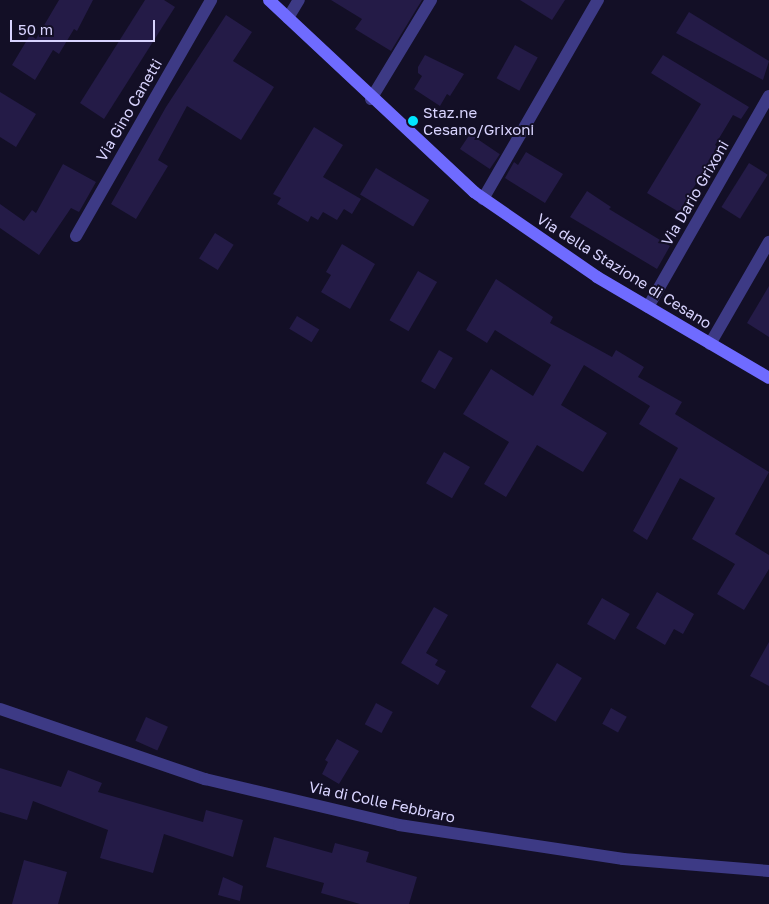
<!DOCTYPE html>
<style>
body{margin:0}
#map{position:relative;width:769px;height:904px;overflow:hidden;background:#130f26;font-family:"Golos Text",sans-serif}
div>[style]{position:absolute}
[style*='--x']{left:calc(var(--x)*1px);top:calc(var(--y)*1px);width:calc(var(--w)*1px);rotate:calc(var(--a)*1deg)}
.building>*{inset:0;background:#241b47;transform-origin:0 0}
.street>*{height:12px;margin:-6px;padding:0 6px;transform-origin:6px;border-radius:6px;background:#3d3a85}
.secondary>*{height:12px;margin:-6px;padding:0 6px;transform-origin:6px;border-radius:6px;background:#6f6bff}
.dots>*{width:14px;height:14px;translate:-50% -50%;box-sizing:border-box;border:2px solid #130f26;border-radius:50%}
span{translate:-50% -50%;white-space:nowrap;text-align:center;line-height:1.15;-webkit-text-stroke:4px #130f26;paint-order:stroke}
.street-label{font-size:15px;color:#d9d4ff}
.poi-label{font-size:15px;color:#d9d4ff}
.left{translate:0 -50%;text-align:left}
.scale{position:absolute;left:10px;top:20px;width:145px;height:22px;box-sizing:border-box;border:2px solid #d9d4ff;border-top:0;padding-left:6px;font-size:15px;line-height:18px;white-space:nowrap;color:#d9d4ff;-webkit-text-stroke:4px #130f26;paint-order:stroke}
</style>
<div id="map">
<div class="building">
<div style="clip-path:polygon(59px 0,93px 0,77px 31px,74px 29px,59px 54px,53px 50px,35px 80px,12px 65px,30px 35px,36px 39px)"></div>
<div style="clip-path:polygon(145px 0,164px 0,175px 7px,104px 119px,80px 103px)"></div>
<div style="clip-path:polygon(331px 0,422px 0,391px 51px,355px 29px,362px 19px)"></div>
<div style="clip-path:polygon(520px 0,565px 0,552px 20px)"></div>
<div style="clip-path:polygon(689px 12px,769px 61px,763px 80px,676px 33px)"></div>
<div style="clip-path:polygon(226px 15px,252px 32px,233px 61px,274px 87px,241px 140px,187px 106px,158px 160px,168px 166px,136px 219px,111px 204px,166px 107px)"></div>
<div style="left:515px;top:45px;width:26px;height:38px;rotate:29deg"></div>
<div style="clip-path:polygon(425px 55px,464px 74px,450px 96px,447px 94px,440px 106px,414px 89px,422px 76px,418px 73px,418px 67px)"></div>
<div style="clip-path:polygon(663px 55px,749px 107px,741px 119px,733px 115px,715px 145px,721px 149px,712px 164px,709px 162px,679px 212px,647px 193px,701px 104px,651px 73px)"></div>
<div style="clip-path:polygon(0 92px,36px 114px,16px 147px,0 137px)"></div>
<div style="clip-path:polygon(314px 127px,343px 145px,323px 177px,361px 199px,352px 214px,344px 209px,337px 220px,323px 212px,318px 220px,311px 216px,308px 222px,277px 204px,281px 198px,273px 194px)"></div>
<div style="left:470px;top:134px;width:36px;height:18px;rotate:34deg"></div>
<div style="clip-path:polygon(526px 152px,563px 174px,545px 203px,505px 178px,514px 162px,518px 165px)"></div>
<div style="left:749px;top:163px;width:22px;height:52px;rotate:32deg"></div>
<div style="clip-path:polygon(63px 164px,96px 182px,79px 212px,71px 208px,39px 255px,0 228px,0 204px,24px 221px,32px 210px,36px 213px)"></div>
<div style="left:376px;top:168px;width:62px;height:31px;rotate:31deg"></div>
<div style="clip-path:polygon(587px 191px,611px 207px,609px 209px,670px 246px,657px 269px,570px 217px)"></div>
<div style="left:215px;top:233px;width:22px;height:30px;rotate:32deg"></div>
<div style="clip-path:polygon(342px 244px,375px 264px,350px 309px,321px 292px,331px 275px,326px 272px)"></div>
<div style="left:418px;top:271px;width:22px;height:57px;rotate:30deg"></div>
<div style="clip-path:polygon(496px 279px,553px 317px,550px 323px,612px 357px,616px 350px,644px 367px,638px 377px,682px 402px,675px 414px,769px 472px,735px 534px,769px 555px,769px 569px,744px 610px,717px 594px,735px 564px,692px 539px,715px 498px,680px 478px,647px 540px,633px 531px,678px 448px,639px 424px,650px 406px,584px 365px,561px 405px,607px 433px,583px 472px,537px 445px,506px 497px,484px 484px,509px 442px,463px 414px,491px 369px,533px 396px,551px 365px,495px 330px,487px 343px,466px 330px)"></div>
<div style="clip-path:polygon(769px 286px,769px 337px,747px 323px)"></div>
<div style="left:297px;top:316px;width:26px;height:15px;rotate:31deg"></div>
<div style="left:439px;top:350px;width:16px;height:36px;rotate:30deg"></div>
<div style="left:444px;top:452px;width:30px;height:36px;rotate:30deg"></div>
<div style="clip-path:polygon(657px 592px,694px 614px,683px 634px,674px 629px,665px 645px,636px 628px)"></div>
<div style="left:602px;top:598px;width:32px;height:30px;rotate:30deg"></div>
<div style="clip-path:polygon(434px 607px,448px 615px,426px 653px,438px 660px,435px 665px,446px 671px,438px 685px,401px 663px)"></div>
<div style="clip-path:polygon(769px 642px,769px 686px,750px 676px)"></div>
<div style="left:557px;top:663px;width:29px;height:51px;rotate:31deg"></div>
<div style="left:376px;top:703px;width:19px;height:24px;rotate:28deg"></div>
<div style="left:611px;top:708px;width:18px;height:18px;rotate:29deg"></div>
<div style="left:146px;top:717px;width:24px;height:26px;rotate:24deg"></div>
<div style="clip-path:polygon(337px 739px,359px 751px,339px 784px,322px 774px,328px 762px,325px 760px)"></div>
<div style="clip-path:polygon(0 768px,61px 787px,68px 770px,102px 783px,98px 792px,203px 822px,206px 810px,243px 820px,233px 857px,164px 834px,153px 873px,100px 858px,108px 830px,33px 801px,27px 820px,0 812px)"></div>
<div style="clip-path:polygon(274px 837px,332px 853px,335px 843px,369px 852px,366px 862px,417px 877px,409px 904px,360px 904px,321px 893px,324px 883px,266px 867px)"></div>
<div style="clip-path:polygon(24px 860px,67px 872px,58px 904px,12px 904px)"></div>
<div style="clip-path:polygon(223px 877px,243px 886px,240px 901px,218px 895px)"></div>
</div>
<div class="street">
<div style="--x:288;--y:18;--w:21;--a:-59"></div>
<div style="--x:371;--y:99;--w:116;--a:-58.8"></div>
<div style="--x:483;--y:199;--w:230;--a:-60"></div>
<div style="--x:76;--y:236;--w:272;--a:-60.2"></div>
<div style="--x:648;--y:307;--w:243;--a:-60.2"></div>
<div style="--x:710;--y:344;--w:118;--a:-60"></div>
<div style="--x:0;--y:709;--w:217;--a:18.9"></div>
<div style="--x:205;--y:779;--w:199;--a:13.3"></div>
<div style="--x:399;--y:825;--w:227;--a:8.6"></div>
<div style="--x:623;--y:859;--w:146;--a:4.7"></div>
</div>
<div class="secondary">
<div style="--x:269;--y:0;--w:281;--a:43.1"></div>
<div style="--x:474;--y:192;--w:150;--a:34.6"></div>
<div style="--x:597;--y:277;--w:199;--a:30.4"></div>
</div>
<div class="dots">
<div style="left:413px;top:121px;background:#00e5ff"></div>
</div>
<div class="street-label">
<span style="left:129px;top:110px;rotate:-60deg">Via Gino Canetti</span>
<span style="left:695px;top:193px;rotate:-60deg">Via Dario Grixoni</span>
<span style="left:624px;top:271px;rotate:32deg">Via della Stazione di Cesano</span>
<span style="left:382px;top:802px;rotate:12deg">Via di Colle Febbraro</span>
</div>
<div class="poi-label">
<span class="left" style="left:423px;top:121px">Staz.ne<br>Cesano/Grixoni</span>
</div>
<div class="scale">50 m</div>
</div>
